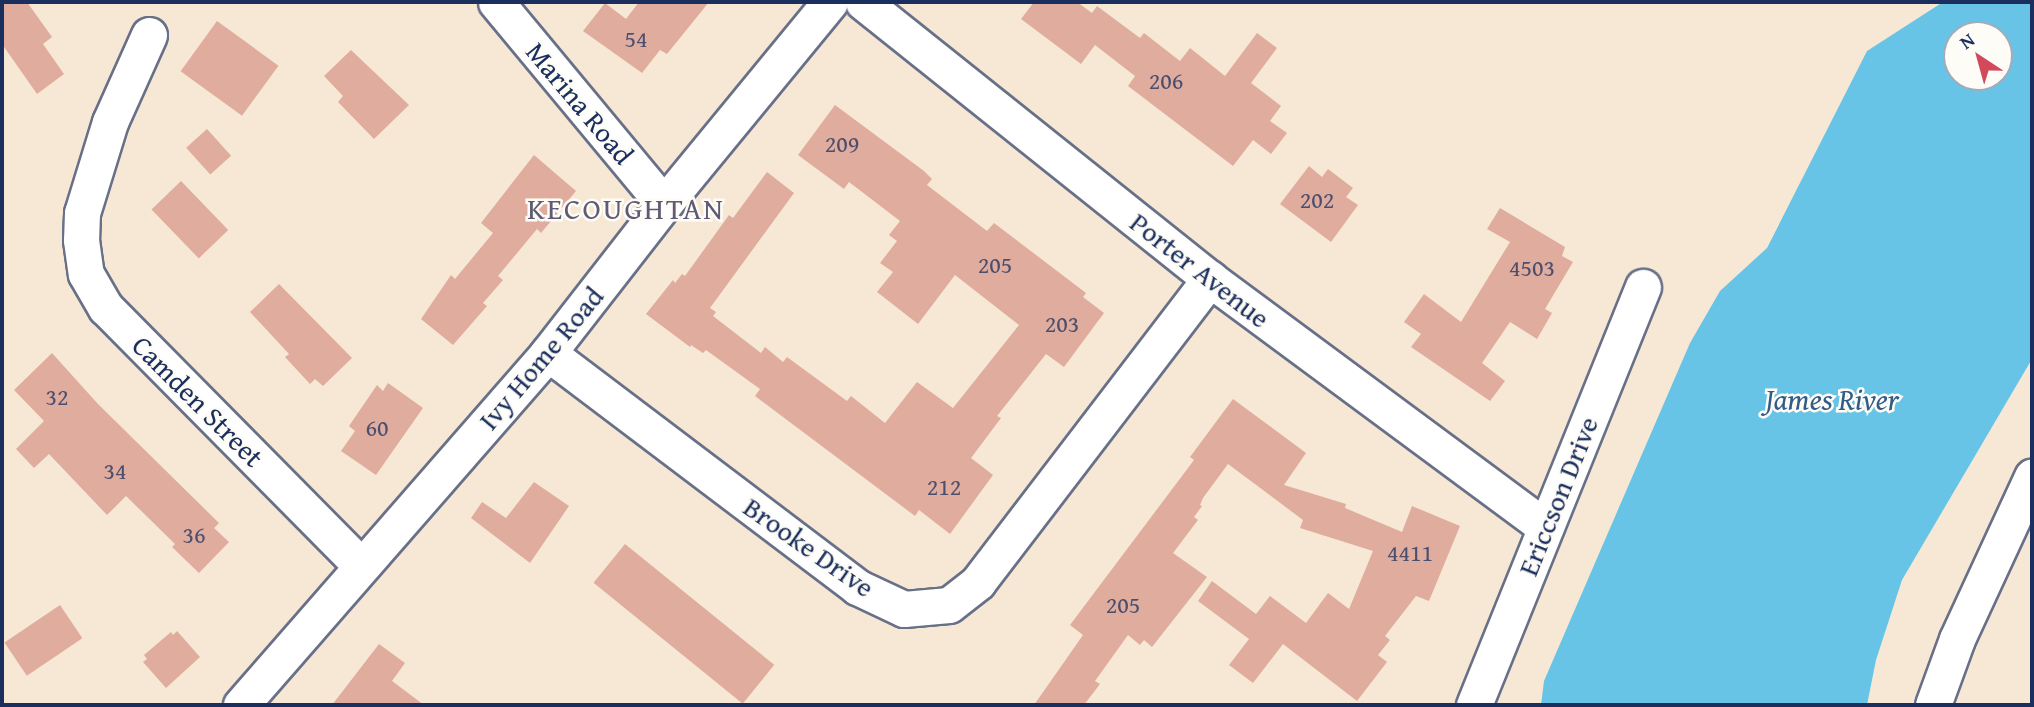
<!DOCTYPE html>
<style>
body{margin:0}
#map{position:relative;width:2034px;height:707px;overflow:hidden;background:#f7e8d5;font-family:"Gentium Book Plus",serif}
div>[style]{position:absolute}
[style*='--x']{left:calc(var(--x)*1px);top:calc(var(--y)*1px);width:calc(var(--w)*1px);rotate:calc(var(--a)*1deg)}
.water>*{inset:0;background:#68c4e6}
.building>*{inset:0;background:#dfac9e;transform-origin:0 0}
.roads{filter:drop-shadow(2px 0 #687088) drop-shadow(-2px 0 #687088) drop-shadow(0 2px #687088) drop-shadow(0 -2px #687088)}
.minor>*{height:35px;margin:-17.5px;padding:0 17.5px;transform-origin:17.5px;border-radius:17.5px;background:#fff}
span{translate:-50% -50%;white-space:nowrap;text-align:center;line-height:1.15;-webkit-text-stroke:5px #fdfcf7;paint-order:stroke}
.number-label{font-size:24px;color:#4c4e6e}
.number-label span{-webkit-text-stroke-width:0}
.street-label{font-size:28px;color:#1b2f5e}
.neighbourhood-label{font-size:30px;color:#605b74;letter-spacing:2px}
.water-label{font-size:30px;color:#325c87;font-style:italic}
.frame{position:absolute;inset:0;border:4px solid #1b2f5e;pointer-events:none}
.north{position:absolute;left:1943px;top:21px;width:70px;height:70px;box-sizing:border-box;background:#fdfcf7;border:2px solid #a3aaba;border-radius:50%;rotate:324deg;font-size:19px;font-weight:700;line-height:28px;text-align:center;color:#1b2f5e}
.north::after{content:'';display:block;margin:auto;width:24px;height:32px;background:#d1495b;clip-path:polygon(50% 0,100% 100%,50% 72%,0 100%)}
</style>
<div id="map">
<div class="water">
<div style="clip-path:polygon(evenodd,1943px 2px,2032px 2px,2032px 359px,1902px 580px,1876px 660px,1867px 705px,1541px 705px,1544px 681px,1690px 343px,1720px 291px,1767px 248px,1867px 51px,1943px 2px,1957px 35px,1999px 35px,1999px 77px,1957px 77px,1957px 35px)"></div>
</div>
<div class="building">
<div style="clip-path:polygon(2px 2px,27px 2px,52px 37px,43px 44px,64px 74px,37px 94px,2px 44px)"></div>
<div style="clip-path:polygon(639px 2px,709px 2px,667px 54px,660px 50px,642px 73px,583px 31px,605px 3px,626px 19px)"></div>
<div style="clip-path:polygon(1034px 2px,1077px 2px,1092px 13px,1097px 6px,1140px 38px,1144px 33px,1180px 61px,1190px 48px,1225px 76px,1257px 33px,1277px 48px,1251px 83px,1281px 106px,1270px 121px,1287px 133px,1271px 154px,1253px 140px,1233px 166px,1128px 86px,1135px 76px,1095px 45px,1081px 64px,1021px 19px)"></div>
<div style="left:217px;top:21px;width:76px;height:62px;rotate:36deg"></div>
<div style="clip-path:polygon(351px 50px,409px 105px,374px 139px,338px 102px,343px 96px,324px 76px)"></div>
<div style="clip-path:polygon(835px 105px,924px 171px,932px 179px,927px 185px,987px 231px,994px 223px,1086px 293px,1083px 297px,1104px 313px,1064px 367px,1046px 354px,997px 416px,1001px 418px,971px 458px,993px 475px,950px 534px,919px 510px,915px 516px,755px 396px,760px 389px,706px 350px,703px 353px,691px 345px,690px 347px,646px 314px,673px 280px,675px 283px,682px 274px,685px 276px,729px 215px,733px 218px,767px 172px,794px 193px,710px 308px,716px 312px,713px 316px,761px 353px,765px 347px,783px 362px,787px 357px,847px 401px,851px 396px,885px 423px,917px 382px,953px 408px,1019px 325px,955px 275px,918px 324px,877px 292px,893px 272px,880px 263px,897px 241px,889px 235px,900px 221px,849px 182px,844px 189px,798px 155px)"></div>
<div style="left:207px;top:129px;width:36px;height:28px;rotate:48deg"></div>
<div style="clip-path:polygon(534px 155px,576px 191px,541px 233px,537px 229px,498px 276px,503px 280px,483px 303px,487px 306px,453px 345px,421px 319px,451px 275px,455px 279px,493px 233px,481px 223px)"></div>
<div style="clip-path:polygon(1309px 166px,1322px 177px,1328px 169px,1353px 188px,1346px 197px,1358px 205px,1331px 242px,1280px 204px)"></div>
<div style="left:181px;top:181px;width:68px;height:41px;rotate:46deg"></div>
<div style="clip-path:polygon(1500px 208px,1565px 247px,1562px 256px,1573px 262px,1545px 309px,1552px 313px,1537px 339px,1510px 322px,1482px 363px,1505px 381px,1490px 401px,1411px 347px,1421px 334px,1404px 322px,1424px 294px,1461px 322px,1510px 242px,1487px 229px)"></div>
<div style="clip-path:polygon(279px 284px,352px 358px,323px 386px,315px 379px,310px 384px,285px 357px,289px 354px,250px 312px)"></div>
<div style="clip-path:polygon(52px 353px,98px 404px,219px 523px,214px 528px,229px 542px,199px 573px,172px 547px,175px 544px,126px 496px,107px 515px,49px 454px,34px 468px,16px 449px,44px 421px,14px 390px)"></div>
<div style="clip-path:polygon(388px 383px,423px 408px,376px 475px,341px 451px,355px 431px,349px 426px,377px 385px,383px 391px)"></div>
<div style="clip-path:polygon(1233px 399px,1306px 453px,1284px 485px,1346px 504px,1345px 508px,1402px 532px,1412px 506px,1460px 526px,1429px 601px,1416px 596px,1385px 636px,1390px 640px,1378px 655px,1387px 662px,1357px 701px,1283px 644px,1253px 683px,1229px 665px,1249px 639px,1198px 601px,1212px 581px,1256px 614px,1270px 596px,1306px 623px,1328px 593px,1349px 609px,1373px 551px,1300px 528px,1303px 520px,1228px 464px,1203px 498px,1200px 505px,1202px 506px,1194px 517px,1198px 520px,1173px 553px,1207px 577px,1152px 647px,1144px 640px,1140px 645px,1128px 635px,1095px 681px,1100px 684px,1084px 705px,1034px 705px,1083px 635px,1070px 625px,1194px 460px,1190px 457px)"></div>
<div style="clip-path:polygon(534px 482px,569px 506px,530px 563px,471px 518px,482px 502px,506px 518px)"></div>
<div style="left:625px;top:544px;width:192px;height:50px;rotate:39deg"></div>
<div style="left:60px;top:605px;width:40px;height:67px;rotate:56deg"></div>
<div style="clip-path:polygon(177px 631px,200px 657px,166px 688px,143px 662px,147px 659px,144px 655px,171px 632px,173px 635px)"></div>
<div style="clip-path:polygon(379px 644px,405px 663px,392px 681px,424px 705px,332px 705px)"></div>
</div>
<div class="roads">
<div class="minor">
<div style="--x:496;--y:2;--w:263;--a:50.3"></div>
<div style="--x:863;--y:2;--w:444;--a:38.6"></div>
<div style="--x:1210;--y:279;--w:417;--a:36.5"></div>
<div style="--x:149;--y:35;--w:95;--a:114.1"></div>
<div style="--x:110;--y:122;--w:95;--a:107.1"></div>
<div style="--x:82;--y:213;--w:27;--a:92"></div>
<div style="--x:81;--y:240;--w:34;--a:82"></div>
<div style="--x:86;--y:274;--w:39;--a:60"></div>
<div style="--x:106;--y:308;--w:363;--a:45.3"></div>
<div style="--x:548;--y:353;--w:388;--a:37.1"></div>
<div style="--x:857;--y:587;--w:52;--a:25.1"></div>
<div style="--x:904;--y:609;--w:45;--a:-5.1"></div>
<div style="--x:949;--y:605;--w:37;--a:-38"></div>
<div style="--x:978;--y:582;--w:382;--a:-52.6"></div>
<div style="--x:241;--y:705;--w:467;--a:-48.9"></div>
<div style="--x:548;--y:353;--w:189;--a:-52.1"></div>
<div style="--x:664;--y:204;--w:261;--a:-50.6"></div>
<div style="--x:1474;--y:705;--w:451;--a:-68"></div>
<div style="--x:1933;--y:705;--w:70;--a:-70"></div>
<div style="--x:1957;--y:639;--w:179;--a:-65.2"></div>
</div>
</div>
<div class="number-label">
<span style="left:636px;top:39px">54</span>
<span style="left:1166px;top:81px">206</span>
<span style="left:842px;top:144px">209</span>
<span style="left:1317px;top:200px">202</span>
<span style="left:995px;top:265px">205</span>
<span style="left:1532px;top:268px">4503</span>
<span style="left:1062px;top:324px">203</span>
<span style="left:57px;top:397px">32</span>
<span style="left:377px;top:428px">60</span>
<span style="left:115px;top:471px">34</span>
<span style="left:944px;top:487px">212</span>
<span style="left:194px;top:535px">36</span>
<span style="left:1410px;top:553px">4411</span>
<span style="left:1123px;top:605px">205</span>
</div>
<div class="street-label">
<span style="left:580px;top:103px;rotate:50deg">Marina Road</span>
<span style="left:1200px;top:270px;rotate:38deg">Porter Avenue</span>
<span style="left:541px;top:358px;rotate:-50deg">Ivy Home Road</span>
<span style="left:198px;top:401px;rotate:45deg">Camden Street</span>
<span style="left:1558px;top:496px;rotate:-68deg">Ericcson Drive</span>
<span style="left:809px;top:547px;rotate:35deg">Brooke Drive</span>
</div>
<div class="neighbourhood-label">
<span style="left:626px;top:208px">KECOUGHTAN</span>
</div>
<div class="water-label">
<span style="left:1832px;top:399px">James River</span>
</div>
<div class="frame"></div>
<div class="north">N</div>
</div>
